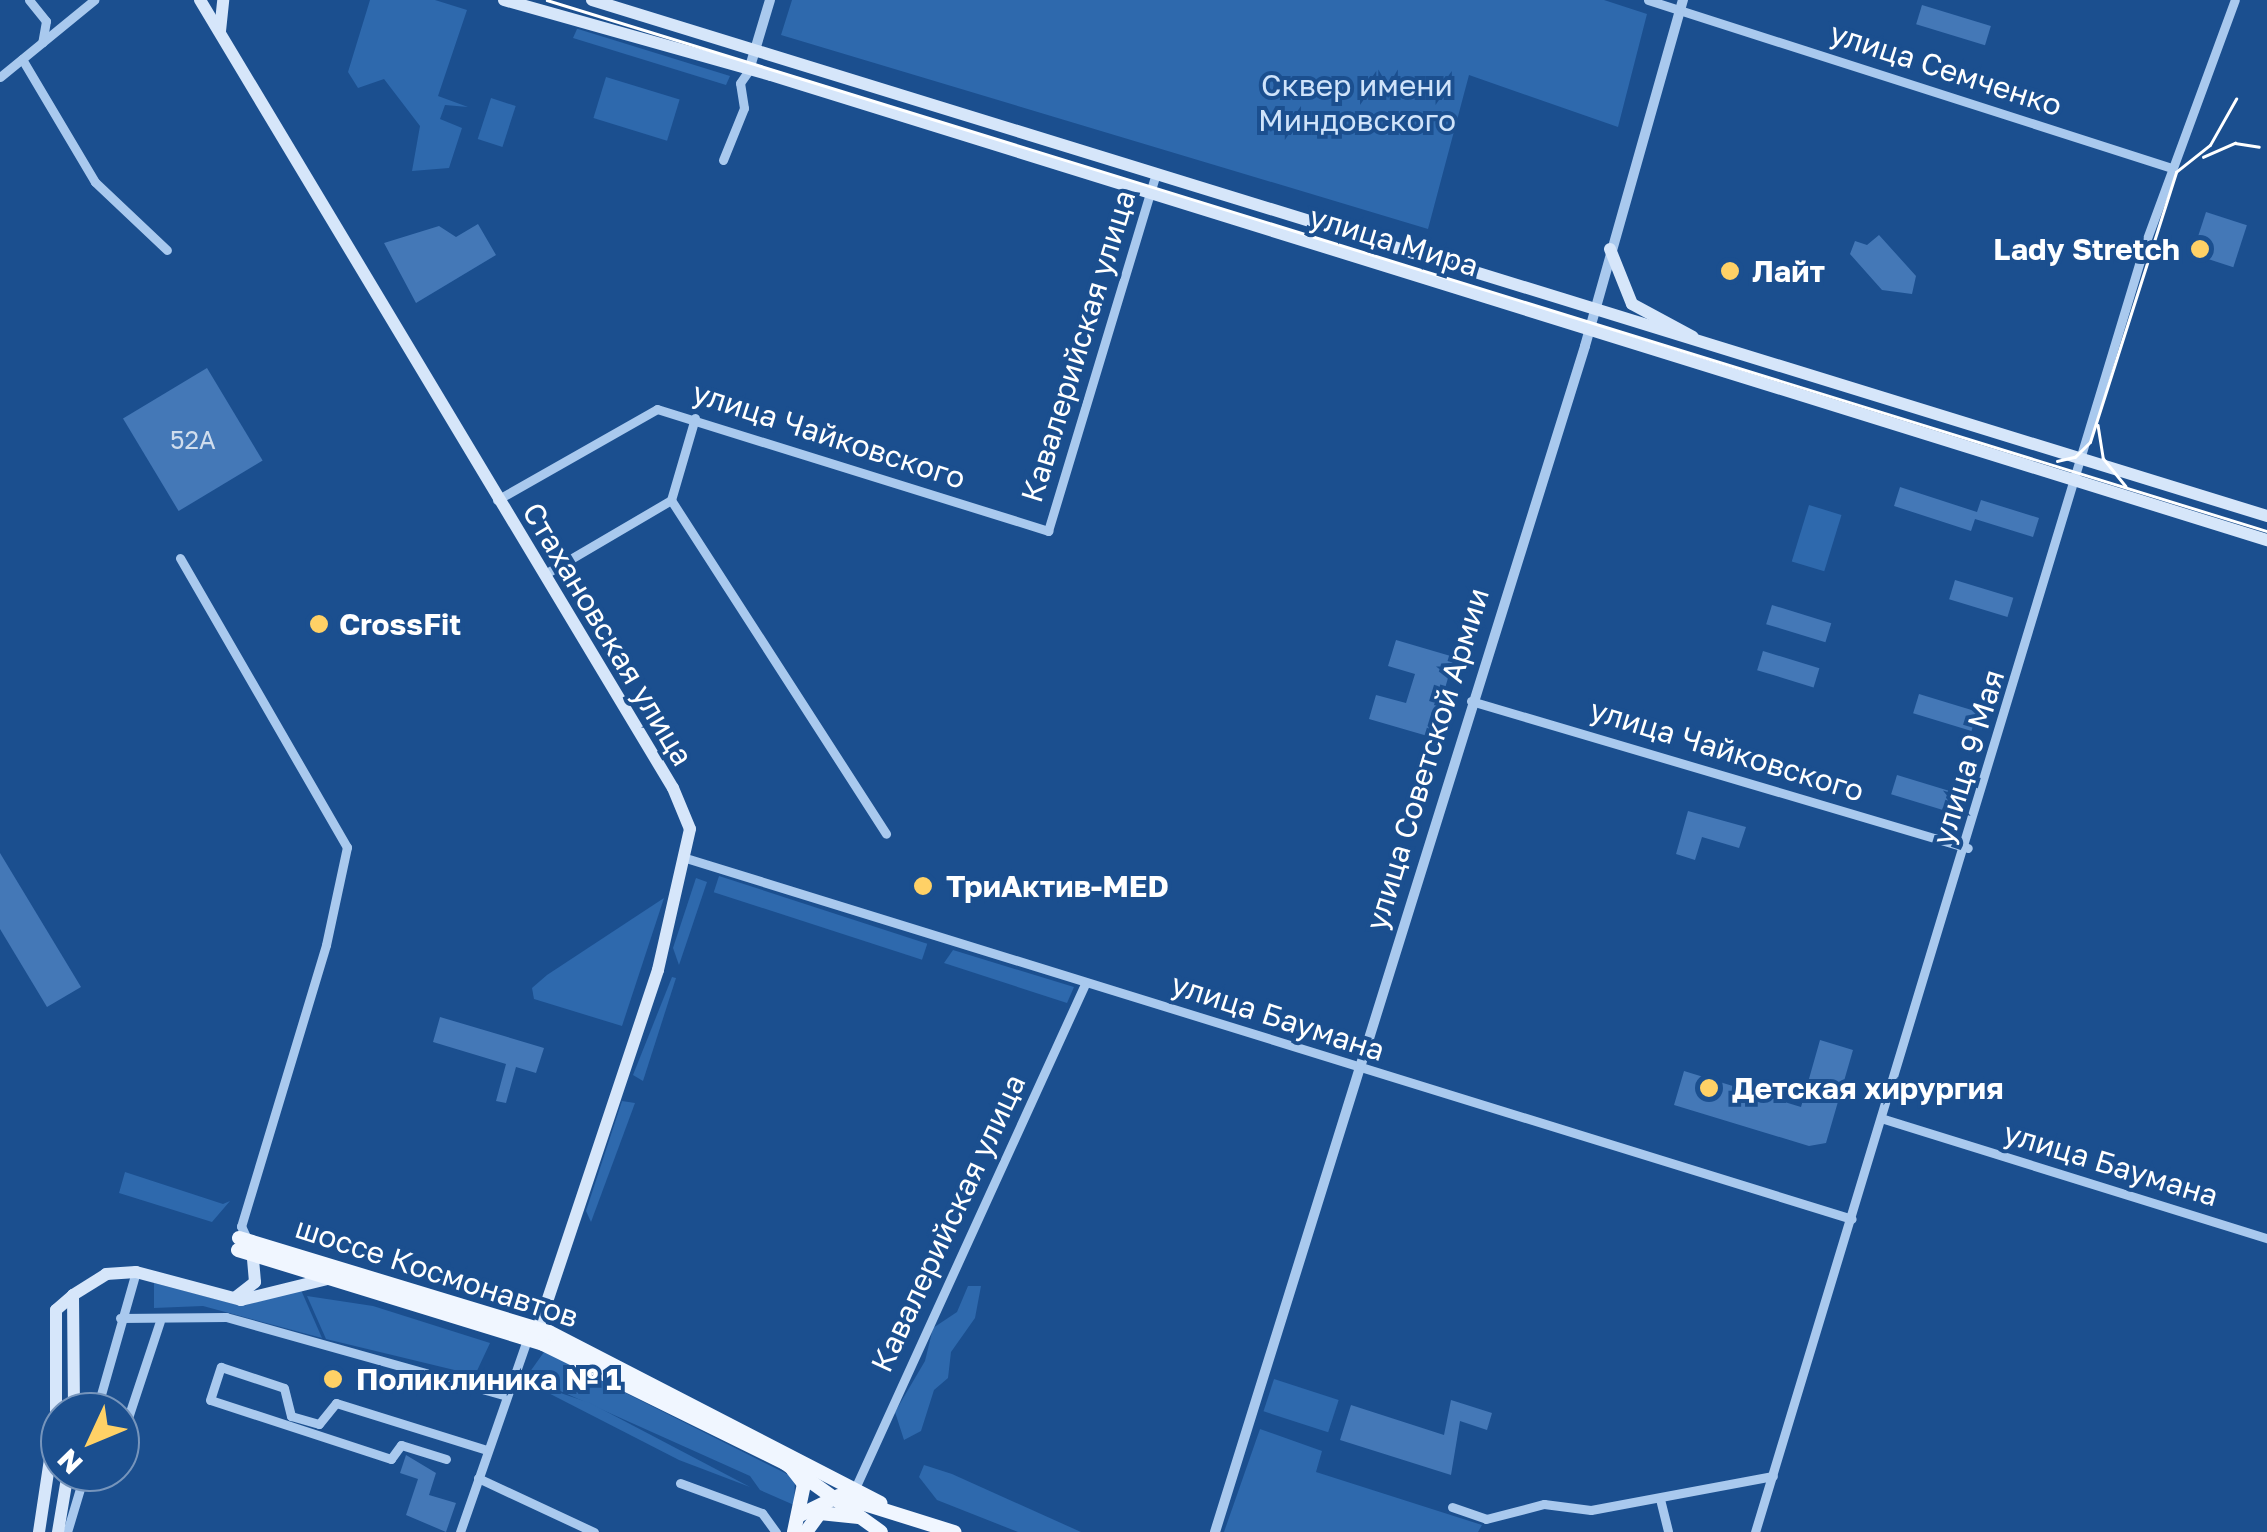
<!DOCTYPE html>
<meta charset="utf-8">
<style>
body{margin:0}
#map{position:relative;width:2267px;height:1532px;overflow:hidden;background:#1b4f8f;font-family:"Golos Text",sans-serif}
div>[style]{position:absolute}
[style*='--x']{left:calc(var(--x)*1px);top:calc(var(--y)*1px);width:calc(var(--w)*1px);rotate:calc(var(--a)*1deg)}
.green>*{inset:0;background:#2e69ad;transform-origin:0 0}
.building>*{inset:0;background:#4478b7;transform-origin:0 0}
.minor>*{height:9px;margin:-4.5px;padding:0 4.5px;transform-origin:4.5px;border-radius:4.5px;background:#a9c9ee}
.tertiary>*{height:10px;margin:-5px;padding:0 5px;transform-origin:5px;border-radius:5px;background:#a9c9ee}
.secondary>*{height:12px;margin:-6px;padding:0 6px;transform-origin:6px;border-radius:6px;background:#d6e6fa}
.primary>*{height:14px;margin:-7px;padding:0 7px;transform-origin:7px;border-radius:7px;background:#f0f6ff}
.tram>*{height:2.5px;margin:-1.25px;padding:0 1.25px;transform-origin:1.25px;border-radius:1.25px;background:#fff}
.dots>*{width:28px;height:28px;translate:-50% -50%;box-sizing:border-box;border:5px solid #1b4f8f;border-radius:50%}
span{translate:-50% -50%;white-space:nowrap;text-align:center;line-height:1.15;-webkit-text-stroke:8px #1b4f8f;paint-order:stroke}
.number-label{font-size:25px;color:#d0dded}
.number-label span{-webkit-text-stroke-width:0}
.street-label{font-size:30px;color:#fff}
.park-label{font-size:30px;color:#cfe3fa}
.poi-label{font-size:30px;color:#fff;font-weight:700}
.right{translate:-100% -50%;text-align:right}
.left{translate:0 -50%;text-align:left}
.north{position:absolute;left:40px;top:1392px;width:100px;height:100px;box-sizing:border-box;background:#1b4f8f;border:2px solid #7695bc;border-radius:50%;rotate:226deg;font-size:28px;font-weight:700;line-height:40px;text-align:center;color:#fff}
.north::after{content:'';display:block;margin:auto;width:35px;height:45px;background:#ffd166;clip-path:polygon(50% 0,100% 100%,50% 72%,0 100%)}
</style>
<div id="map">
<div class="green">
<div style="clip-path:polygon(370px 0,435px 0,467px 10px,438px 96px,468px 107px,445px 105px,440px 119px,462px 128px,449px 168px,412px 171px,420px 126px,384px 79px,358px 88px,348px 72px)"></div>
<div style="clip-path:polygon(792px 0,1604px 0,1647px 14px,1618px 127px,1469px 75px,1428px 229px,781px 35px)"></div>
<div style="clip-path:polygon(577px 29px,578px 29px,730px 76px,726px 85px,573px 38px)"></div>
<div style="left:606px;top:77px;width:77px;height:43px;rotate:17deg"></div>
<div style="left:491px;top:98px;width:26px;height:43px;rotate:18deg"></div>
<div style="left:1809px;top:505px;width:34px;height:59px;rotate:17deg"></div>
<div style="left:719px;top:876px;width:219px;height:17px;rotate:18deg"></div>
<div style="clip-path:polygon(696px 878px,707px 882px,679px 965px,673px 948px)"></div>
<div style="clip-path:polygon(664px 898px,622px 1026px,534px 999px,532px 988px,547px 975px)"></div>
<div style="clip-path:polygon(953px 950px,1074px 987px,1067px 1003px,944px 963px)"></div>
<div style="clip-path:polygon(672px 977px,676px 978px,643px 1081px,633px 1075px)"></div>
<div style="clip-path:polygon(622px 1101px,635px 1103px,591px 1222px,586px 1211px)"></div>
<div style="clip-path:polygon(125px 1172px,223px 1204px,230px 1201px,212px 1222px,119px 1193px)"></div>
<div style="clip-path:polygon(154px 1283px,242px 1306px,301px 1290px,322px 1338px,203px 1306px,154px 1308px)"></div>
<div style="clip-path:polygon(968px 1286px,981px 1286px,975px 1318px,951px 1352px,948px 1378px,934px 1390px,921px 1431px,904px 1440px,895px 1412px,925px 1361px,933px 1328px,957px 1312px)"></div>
<div style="clip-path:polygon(307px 1296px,373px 1306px,490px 1343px,475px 1375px,326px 1339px)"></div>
<div style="clip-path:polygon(544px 1352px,795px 1478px,794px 1505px,760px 1490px,750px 1476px,527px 1376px)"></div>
<div style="left:1274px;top:1379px;width:68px;height:34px;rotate:18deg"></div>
<div style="clip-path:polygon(525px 1381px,590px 1403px,750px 1487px,679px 1460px)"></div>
<div style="clip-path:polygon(1260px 1429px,1322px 1451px,1316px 1472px,1482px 1525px,1478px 1532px,1224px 1532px)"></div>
<div style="clip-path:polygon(924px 1465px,952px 1474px,1081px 1532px,1018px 1532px,937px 1500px,919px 1477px)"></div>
</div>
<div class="building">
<div style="left:1922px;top:5px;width:72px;height:20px;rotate:17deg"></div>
<div style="left:2206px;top:212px;width:43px;height:44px;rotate:18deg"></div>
<div style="clip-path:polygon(478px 224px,496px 255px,416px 303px,384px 243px,439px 226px,456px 237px)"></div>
<div style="clip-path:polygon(1879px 235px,1916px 276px,1912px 294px,1882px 290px,1850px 254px,1855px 241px,1867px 245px)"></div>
<div style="left:207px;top:368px;width:108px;height:98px;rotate:59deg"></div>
<div style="clip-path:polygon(1900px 487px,1977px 512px,1981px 500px,2039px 518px,2033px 537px,1975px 519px,1971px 531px,1894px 506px)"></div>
<div style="left:1955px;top:580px;width:61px;height:20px;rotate:17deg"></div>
<div style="left:1772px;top:605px;width:62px;height:20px;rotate:17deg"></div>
<div style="clip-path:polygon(1396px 640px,1454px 657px,1431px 737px,1369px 719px,1376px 695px,1406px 703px,1415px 674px,1388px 666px)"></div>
<div style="left:1763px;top:651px;width:59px;height:20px;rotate:17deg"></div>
<div style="left:1919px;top:694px;width:61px;height:20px;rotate:17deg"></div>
<div style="left:1897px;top:775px;width:61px;height:20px;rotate:17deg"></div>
<div style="clip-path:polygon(1688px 811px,1746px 827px,1739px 848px,1702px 837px,1695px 860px,1676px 854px)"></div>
<div style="clip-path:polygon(0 853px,81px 987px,47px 1007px,0 929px)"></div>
<div style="clip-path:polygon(440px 1017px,544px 1048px,536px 1073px,516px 1067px,506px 1103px,496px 1101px,506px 1064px,433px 1042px)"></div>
<div style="clip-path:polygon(1820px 1040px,1853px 1050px,1826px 1143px,1809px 1146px,1674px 1105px,1684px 1071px,1801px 1107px)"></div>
<div style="clip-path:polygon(1451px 1400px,1492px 1413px,1487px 1430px,1460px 1421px,1451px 1475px,1340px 1440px,1351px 1405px,1444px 1435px)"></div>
<div style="clip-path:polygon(406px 1455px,436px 1473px,429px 1495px,456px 1503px,446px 1532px,406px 1515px,418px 1479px,400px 1473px)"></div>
</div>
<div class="minor">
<div style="--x:29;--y:0;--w:27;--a:51"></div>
<div style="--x:46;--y:21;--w:22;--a:100"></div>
<div style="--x:1648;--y:0;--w:550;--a:17.78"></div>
<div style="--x:22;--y:59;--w:143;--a:59.3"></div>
<div style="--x:95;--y:182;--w:99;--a:43.4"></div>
<div style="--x:0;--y:77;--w:122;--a:-39.3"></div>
<div style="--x:723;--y:160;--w:56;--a:-68"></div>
<div style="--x:744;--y:108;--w:25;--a:-99"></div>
<div style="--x:740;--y:83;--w:16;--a:-55"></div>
<div style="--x:695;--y:418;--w:85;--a:106.3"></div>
<div style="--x:671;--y:500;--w:397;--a:57.2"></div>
<div style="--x:497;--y:500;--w:184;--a:-29.6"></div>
<div style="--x:657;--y:409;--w:410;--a:17.3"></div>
<div style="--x:1048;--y:531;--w:373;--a:-73.2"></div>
<div style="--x:180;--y:558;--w:334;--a:60"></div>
<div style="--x:347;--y:847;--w:100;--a:102.1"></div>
<div style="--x:326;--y:945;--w:294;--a:106.8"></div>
<div style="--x:241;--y:1226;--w:17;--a:65"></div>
<div style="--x:545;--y:574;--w:146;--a:-30.4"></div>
<div style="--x:1471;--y:701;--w:518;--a:16.48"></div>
<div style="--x:689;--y:859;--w:1217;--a:17.2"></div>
<div style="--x:1884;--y:1119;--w:401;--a:17.3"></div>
<div style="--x:120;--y:1318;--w:106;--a:-0.5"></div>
<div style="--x:226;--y:1317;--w:289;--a:15.7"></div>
<div style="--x:96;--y:1412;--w:146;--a:-74.1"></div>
<div style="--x:120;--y:1442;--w:127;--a:-71.7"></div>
<div style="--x:446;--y:1459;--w:47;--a:-162.7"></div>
<div style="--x:401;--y:1445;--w:17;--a:126"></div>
<div style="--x:391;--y:1459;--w:190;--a:-161.9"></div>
<div style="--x:210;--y:1400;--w:35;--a:-72"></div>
<div style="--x:221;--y:1367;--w:66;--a:18.4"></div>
<div style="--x:284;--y:1388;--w:29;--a:76"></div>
<div style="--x:291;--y:1416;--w:29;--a:16"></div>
<div style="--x:319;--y:1424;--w:27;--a:-51"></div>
<div style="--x:336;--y:1403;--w:158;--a:17.3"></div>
<div style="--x:478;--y:1478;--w:128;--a:25"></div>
<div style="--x:680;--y:1483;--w:87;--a:20.1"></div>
<div style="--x:762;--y:1513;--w:24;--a:54"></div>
<div style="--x:857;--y:1484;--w:550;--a:-65.49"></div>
<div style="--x:1660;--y:1499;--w:33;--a:76"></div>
<div style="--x:1452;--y:1507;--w:36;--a:19"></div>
<div style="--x:1486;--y:1519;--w:60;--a:-14.5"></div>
<div style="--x:1544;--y:1504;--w:47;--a:7.3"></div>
<div style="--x:1591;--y:1510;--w:185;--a:-10.6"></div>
<div style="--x:67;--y:1532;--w:63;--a:-73.3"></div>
<div style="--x:460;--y:1532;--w:201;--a:-70.8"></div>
<div style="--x:1755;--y:1532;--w:1346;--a:-73.15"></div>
<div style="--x:2145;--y:244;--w:260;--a:-69.8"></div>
</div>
<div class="tertiary">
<div style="--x:749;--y:70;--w:73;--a:-73.3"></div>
<div style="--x:1215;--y:1532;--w:1242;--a:-72.67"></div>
<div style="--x:1585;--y:346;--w:360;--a:-74.2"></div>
</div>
<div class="secondary">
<div style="--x:200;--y:0;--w:919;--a:59.03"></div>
<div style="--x:673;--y:788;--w:44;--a:67.5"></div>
<div style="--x:690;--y:829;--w:145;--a:102.8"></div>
<div style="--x:658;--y:970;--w:384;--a:108.5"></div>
<div style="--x:504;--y:0;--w:277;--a:15.7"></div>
<div style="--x:771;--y:75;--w:1567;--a:17.27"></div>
<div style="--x:592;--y:0;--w:1753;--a:17.12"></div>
<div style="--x:220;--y:31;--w:31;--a:-84"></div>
<div style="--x:1610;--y:249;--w:59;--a:68.2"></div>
<div style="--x:1632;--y:304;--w:69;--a:28.4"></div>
<div style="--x:73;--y:1295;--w:117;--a:89.5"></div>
<div style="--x:236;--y:1297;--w:24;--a:-38"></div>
<div style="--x:255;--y:1282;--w:33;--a:-95"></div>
<div style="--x:39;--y:1532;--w:113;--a:-81.4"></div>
<div style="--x:56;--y:1420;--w:110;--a:-90"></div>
<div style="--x:56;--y:1310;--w:23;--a:-41"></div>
<div style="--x:73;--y:1295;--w:39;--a:-32"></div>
<div style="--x:106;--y:1274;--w:30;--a:-4"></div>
<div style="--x:136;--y:1272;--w:109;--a:14.9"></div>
<div style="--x:241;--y:1300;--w:89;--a:-13.7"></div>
<div style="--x:58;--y:1532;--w:61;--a:-80.5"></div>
</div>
<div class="primary">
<div style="--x:239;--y:1238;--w:324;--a:16.9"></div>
<div style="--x:549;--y:1332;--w:373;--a:27.3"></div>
<div style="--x:238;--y:1250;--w:319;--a:17.1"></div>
<div style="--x:543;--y:1344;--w:270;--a:26.2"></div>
<div style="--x:785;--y:1463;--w:118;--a:35.7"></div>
<div style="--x:793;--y:1470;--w:18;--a:52"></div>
<div style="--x:804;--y:1484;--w:49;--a:101.8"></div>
<div style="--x:800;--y:1515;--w:43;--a:-26"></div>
<div style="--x:839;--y:1496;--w:121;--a:17.4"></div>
<div style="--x:806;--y:1532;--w:24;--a:-54"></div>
<div style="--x:820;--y:1513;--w:39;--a:6"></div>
</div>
<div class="tram">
<div style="--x:547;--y:0;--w:1800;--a:17.16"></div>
<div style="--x:2203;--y:157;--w:35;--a:-24"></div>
<div style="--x:2235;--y:143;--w:24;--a:9"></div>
<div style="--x:2098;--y:425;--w:33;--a:81"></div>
<div style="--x:2103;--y:458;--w:36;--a:51"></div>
<div style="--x:2057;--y:461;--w:18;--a:-13"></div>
<div style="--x:2075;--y:457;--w:21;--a:-45"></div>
<div style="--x:2090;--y:442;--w:283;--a:-72.3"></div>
<div style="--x:2176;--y:172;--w:43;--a:-38.5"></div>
<div style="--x:2210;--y:145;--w:53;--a:-60.5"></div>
</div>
<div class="dots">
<div style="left:2200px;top:249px;background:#ffd166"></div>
<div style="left:1730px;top:271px;background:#ffd166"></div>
<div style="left:319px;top:624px;background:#ffd166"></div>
<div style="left:923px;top:886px;background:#ffd166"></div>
<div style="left:1709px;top:1088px;background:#ffd166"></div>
<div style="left:333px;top:1379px;background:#ffd166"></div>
</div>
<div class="number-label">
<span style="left:193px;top:440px">52А</span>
</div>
<div class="street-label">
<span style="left:1946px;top:69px;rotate:18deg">улица Семченко</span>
<span style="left:1394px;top:241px;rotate:17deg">улица Мира</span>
<span style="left:1078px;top:346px;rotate:-73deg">Кавалерийская улица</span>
<span style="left:829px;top:435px;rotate:18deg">улица Чайковского</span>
<span style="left:608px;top:634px;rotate:59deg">Стахановская улица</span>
<span style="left:1727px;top:750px;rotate:17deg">улица Чайковского</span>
<span style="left:1968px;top:757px;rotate:-73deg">улица 9 Мая</span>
<span style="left:1427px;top:759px;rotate:-73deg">улица Советской Армии</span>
<span style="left:1278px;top:1017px;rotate:18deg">улица Баумана</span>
<span style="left:2111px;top:1164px;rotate:17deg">улица Баумана</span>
<span style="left:948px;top:1223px;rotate:-65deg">Кавалерийская улица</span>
<span style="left:437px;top:1272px;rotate:18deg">шоссе Космонавтов</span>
</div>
<div class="park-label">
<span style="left:1357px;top:102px">Сквер имени<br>Миндовского</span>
</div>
<div class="poi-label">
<span class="right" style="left:2180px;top:249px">Lady Stretch</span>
<span class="left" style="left:1752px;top:271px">Лайт</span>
<span class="left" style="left:339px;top:624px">CrossFit</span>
<span class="left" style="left:946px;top:886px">ТриАктив-MED</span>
<span class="left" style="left:1732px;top:1088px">Детская хирургия</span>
<span class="left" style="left:356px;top:1379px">Поликлиника № 1</span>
</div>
<div class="north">N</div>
</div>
